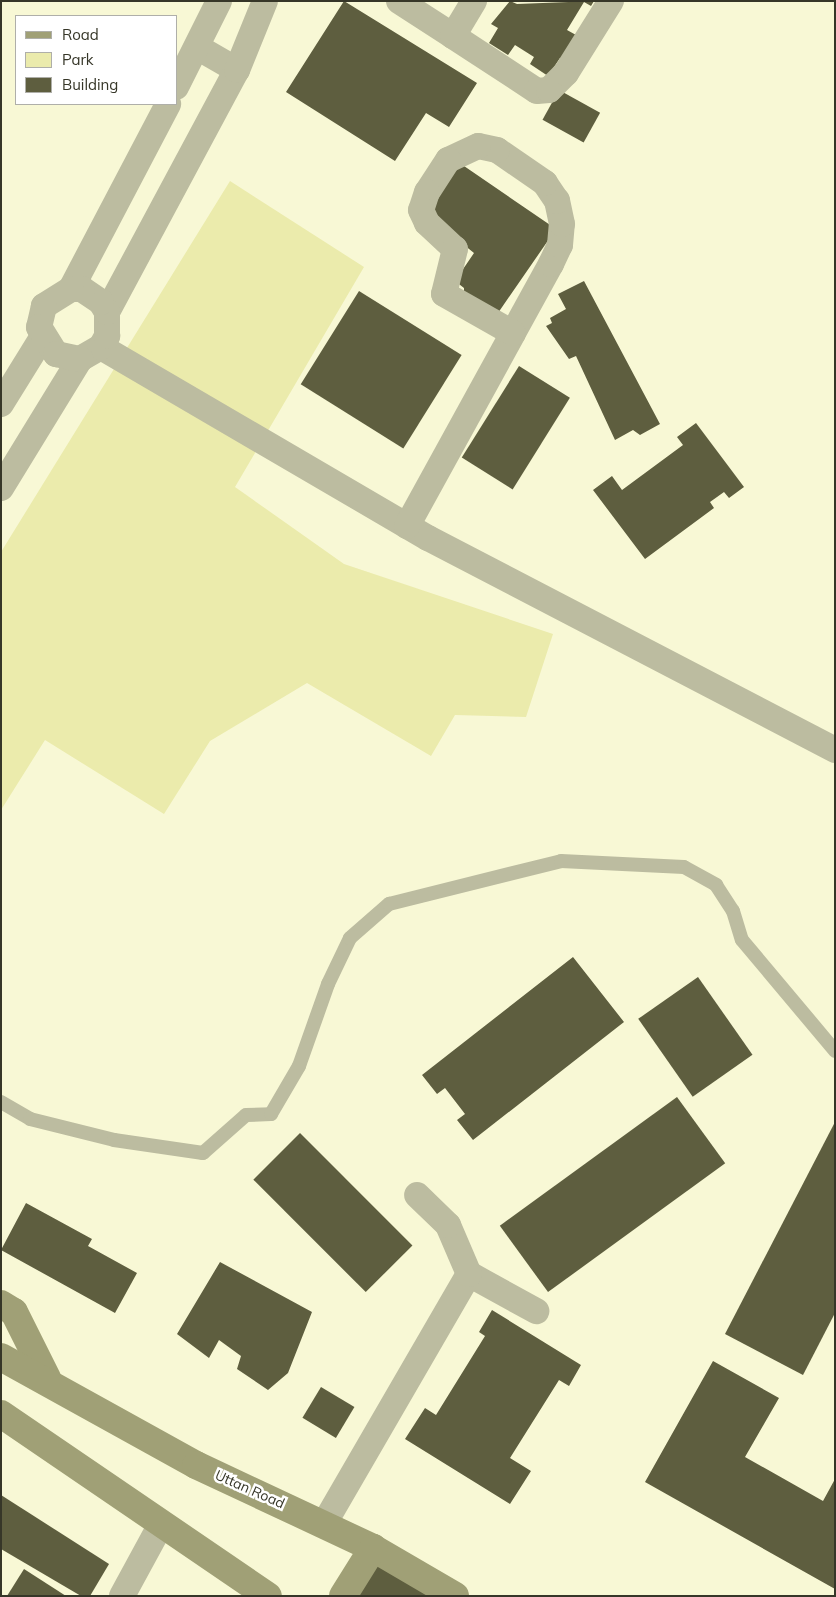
<!DOCTYPE html>
<style>
body{margin:0}
#map{position:relative;width:836px;height:1597px;overflow:hidden;background:#f8f8d5;font-family:Mulish,sans-serif}
div>[style]{position:absolute}
[style*='--x']{left:calc(var(--x)*1px);top:calc(var(--y)*1px);width:calc(var(--w)*1px);rotate:calc(var(--a)*1deg)}
.green>*{inset:0;background:#ebebac}
.building>*{inset:0;background:#5e5e3f;transform-origin:0 0}
.lane>*{height:14px;margin:-7px;padding:0 7px;transform-origin:7px;border-radius:7px;background:#bcbca0}
.street>*{height:26px;margin:-13px;padding:0 13px;transform-origin:13px;border-radius:13px;background:#bcbca0}
.secondary>*{height:28px;margin:-14px;padding:0 14px;transform-origin:14px;border-radius:14px;background:#a0a076}
span{translate:-50% -50%;white-space:nowrap;text-align:center;line-height:1.15;-webkit-text-stroke:5px #fff;paint-order:stroke}
.street-label{font-size:14px;color:#363628}
.frame{position:absolute;inset:0;border:2px solid #363628;pointer-events:none}
.legend{position:absolute;left:15px;top:15px;width:162px;height:90px;box-sizing:border-box;background:#fff;border:1px solid #afafa9;margin:0;padding:6px 9px;list-style:none;font-size:15px;color:#363628}
.legend li{display:flex;align-items:center;gap:10px;height:25px}
.legend b{width:25px;border:1px solid #afafa9}
</style>
<div id="map">
<div class="green">
<div style="clip-path:polygon(230px 181px,364px 267px,235px 487px,344px 564px,553px 634px,526px 717px,455px 715px,431px 756px,307px 683px,210px 741px,164px 814px,45px 740px,1px 810px,1px 552px)"></div>
</div>
<div class="building">
<div style="clip-path:polygon(344px 1px,477px 83px,449px 127px,426px 113px,395px 161px,286px 92px)"></div>
<div style="clip-path:polygon(510px 1px,517px 4px,594px 1px,591px 6px,584px 2px,567px 30px,576px 35px,566px 61px,560px 58px,548px 76px,530px 64px,534px 57px,515px 45px,508px 55px,489px 43px,498px 28px,491px 24px)"></div>
<div style="left:559px;top:90px;width:47px;height:34px;rotate:29deg"></div>
<div style="clip-path:polygon(464px 166px,556px 229px,498px 313px,464px 295px,464px 288px,455px 281px,474px 253px,432px 219px,437px 191px,449px 172px)"></div>
<div style="clip-path:polygon(584px 281px,660px 424px,640px 435px,633px 430px,615px 440px,576px 356px,569px 359px,546px 326px,552px 323px,550px 318px,566px 309px,558px 294px)"></div>
<div style="left:359px;top:291px;width:121px;height:110px;rotate:32deg"></div>
<div style="left:519px;top:366px;width:60px;height:108px;rotate:32deg"></div>
<div style="clip-path:polygon(696px 423px,744px 487px,729px 498px,724px 492px,710px 502px,714px 508px,645px 559px,593px 490px,612px 476px,622px 490px,683px 445px,677px 437px)"></div>
<div style="clip-path:polygon(573px 957px,624px 1022px,473px 1140px,457px 1120px,465px 1114px,445px 1088px,437px 1094px,422px 1075px)"></div>
<div style="left:698px;top:977px;width:95px;height:73px;rotate:55deg"></div>
<div style="left:677px;top:1097px;width:82px;height:219px;rotate:54deg"></div>
<div style="clip-path:polygon(835px 1122px,835px 1313px,803px 1375px,725px 1334px)"></div>
<div style="left:300px;top:1133px;width:159px;height:66px;rotate:45deg"></div>
<div style="clip-path:polygon(26px 1203px,92px 1239px,88px 1246px,137px 1273px,115px 1313px,1px 1250px)"></div>
<div style="clip-path:polygon(220px 1262px,312px 1312px,288px 1373px,268px 1390px,237px 1369px,241px 1356px,219px 1340px,209px 1358px,177px 1334px)"></div>
<div style="clip-path:polygon(492px 1310px,581px 1365px,569px 1386px,559px 1380px,510px 1458px,531px 1471px,510px 1504px,405px 1439px,425px 1408px,436px 1415px,485px 1336px,479px 1332px)"></div>
<div style="clip-path:polygon(713px 1361px,779px 1398px,745px 1457px,823px 1501px,835px 1479px,835px 1589px,645px 1482px)"></div>
<div style="left:321px;top:1387px;width:39px;height:36px;rotate:31deg"></div>
<div style="clip-path:polygon(1px 1495px,109px 1564px,90px 1596px,81px 1596px,1px 1549px)"></div>
<div style="clip-path:polygon(374px 1553px,448px 1596px,350px 1596px)"></div>
<div style="clip-path:polygon(24px 1569px,66px 1596px,7px 1596px)"></div>
</div>
<div class="lane">
<div style="--x:1;--y:1102;--w:34;--a:30"></div>
<div style="--x:30;--y:1119;--w:87;--a:14"></div>
<div style="--x:114;--y:1140;--w:90;--a:8.3"></div>
<div style="--x:203;--y:1153;--w:57;--a:-41.5"></div>
<div style="--x:246;--y:1115;--w:25;--a:-2"></div>
<div style="--x:271;--y:1114;--w:56;--a:-59.7"></div>
<div style="--x:299;--y:1066;--w:87;--a:-70.5"></div>
<div style="--x:328;--y:984;--w:51;--a:-64.4"></div>
<div style="--x:350;--y:938;--w:52;--a:-41.1"></div>
<div style="--x:389;--y:904;--w:177;--a:-14"></div>
<div style="--x:561;--y:861;--w:123;--a:2.8"></div>
<div style="--x:684;--y:867;--w:37;--a:29"></div>
<div style="--x:716;--y:885;--w:31;--a:57"></div>
<div style="--x:733;--y:911;--w:30;--a:73"></div>
<div style="--x:742;--y:940;--w:145;--a:50"></div>
</div>
<div class="street">
<div style="--x:399;--y:1;--w:64;--a:32.9"></div>
<div style="--x:453;--y:36;--w:41;--a:-59"></div>
<div style="--x:453;--y:36;--w:100;--a:33.2"></div>
<div style="--x:537;--y:91;--w:12;--a:-5"></div>
<div style="--x:549;--y:90;--w:24;--a:-45"></div>
<div style="--x:566;--y:73;--w:85;--a:-58"></div>
<div style="--x:197;--y:47;--w:46;--a:29.9"></div>
<div style="--x:176;--y:87;--w:96;--a:-63.4"></div>
<div style="--x:71;--y:289;--w:209;--a:-62.3"></div>
<div style="--x:107;--y:312;--w:275;--a:-61.8"></div>
<div style="--x:237;--y:70;--w:74;--a:-67.9"></div>
<div style="--x:101;--y:347;--w:379;--a:30.3"></div>
<div style="--x:428;--y:538;--w:459;--a:27.5"></div>
<div style="--x:1;--y:404;--w:78;--a:-58.2"></div>
<div style="--x:1;--y:488;--w:151;--a:-58.5"></div>
<div style="--x:80;--y:359;--w:24;--a:-30"></div>
<div style="--x:101;--y:347;--w:13;--a:-61"></div>
<div style="--x:107;--y:336;--w:24;--a:-90"></div>
<div style="--x:107;--y:312;--w:12;--a:-121"></div>
<div style="--x:101;--y:302;--w:23;--a:-146"></div>
<div style="--x:82;--y:289;--w:11;--a:180"></div>
<div style="--x:71;--y:289;--w:32;--a:148"></div>
<div style="--x:44;--y:306;--w:22;--a:103"></div>
<div style="--x:39;--y:327;--w:32;--a:58"></div>
<div style="--x:56;--y:354;--w:25;--a:12"></div>
<div style="--x:407;--y:526;--w:220;--a:-61.2"></div>
<div style="--x:513;--y:333;--w:79;--a:-61.2"></div>
<div style="--x:551;--y:264;--w:21;--a:-65"></div>
<div style="--x:560;--y:245;--w:21;--a:-85"></div>
<div style="--x:562;--y:224;--w:24;--a:-102"></div>
<div style="--x:557;--y:201;--w:22;--a:-124"></div>
<div style="--x:545;--y:183;--w:58;--a:-145.5"></div>
<div style="--x:497;--y:150;--w:19;--a:-168"></div>
<div style="--x:478;--y:146;--w:33;--a:155"></div>
<div style="--x:448;--y:160;--w:38;--a:123"></div>
<div style="--x:427;--y:192;--w:19;--a:108"></div>
<div style="--x:421;--y:210;--w:14;--a:65"></div>
<div style="--x:427;--y:223;--w:38;--a:43"></div>
<div style="--x:455;--y:249;--w:46;--a:103.7"></div>
<div style="--x:444;--y:294;--w:79;--a:29.5"></div>
<div style="--x:469;--y:1274;--w:77;--a:28.9"></div>
<div style="--x:324;--y:1524;--w:289;--a:-59.9"></div>
<div style="--x:469;--y:1274;--w:53;--a:-113.2"></div>
<div style="--x:448;--y:1225;--w:43;--a:-135.9"></div>
<div style="--x:122;--y:1596;--w:80;--a:-61.5"></div>
</div>
<div class="secondary">
<div style="--x:1;--y:1304;--w:15;--a:32"></div>
<div style="--x:14;--y:1312;--w:74;--a:63.4"></div>
<div style="--x:1;--y:1357;--w:223;--a:29"></div>
<div style="--x:196;--y:1465;--w:195;--a:25.1"></div>
<div style="--x:373;--y:1548;--w:95;--a:30.3"></div>
<div style="--x:1;--y:1414;--w:323;--a:34.3"></div>
<div style="--x:343;--y:1596;--w:57;--a:-58"></div>
</div>
<div class="street-label">
<span style="left:250px;top:1489px;rotate:24deg">Uttan Road</span>
</div>
<div class="frame"></div>
<ul class="legend">
<li><b style="height:6px;background:#a0a076"></b>Road</li>
<li><b style="height:14px;background:#ebebac"></b>Park</li>
<li><b style="height:14px;background:#5e5e3f"></b>Building</li>
</ul>
</div>
